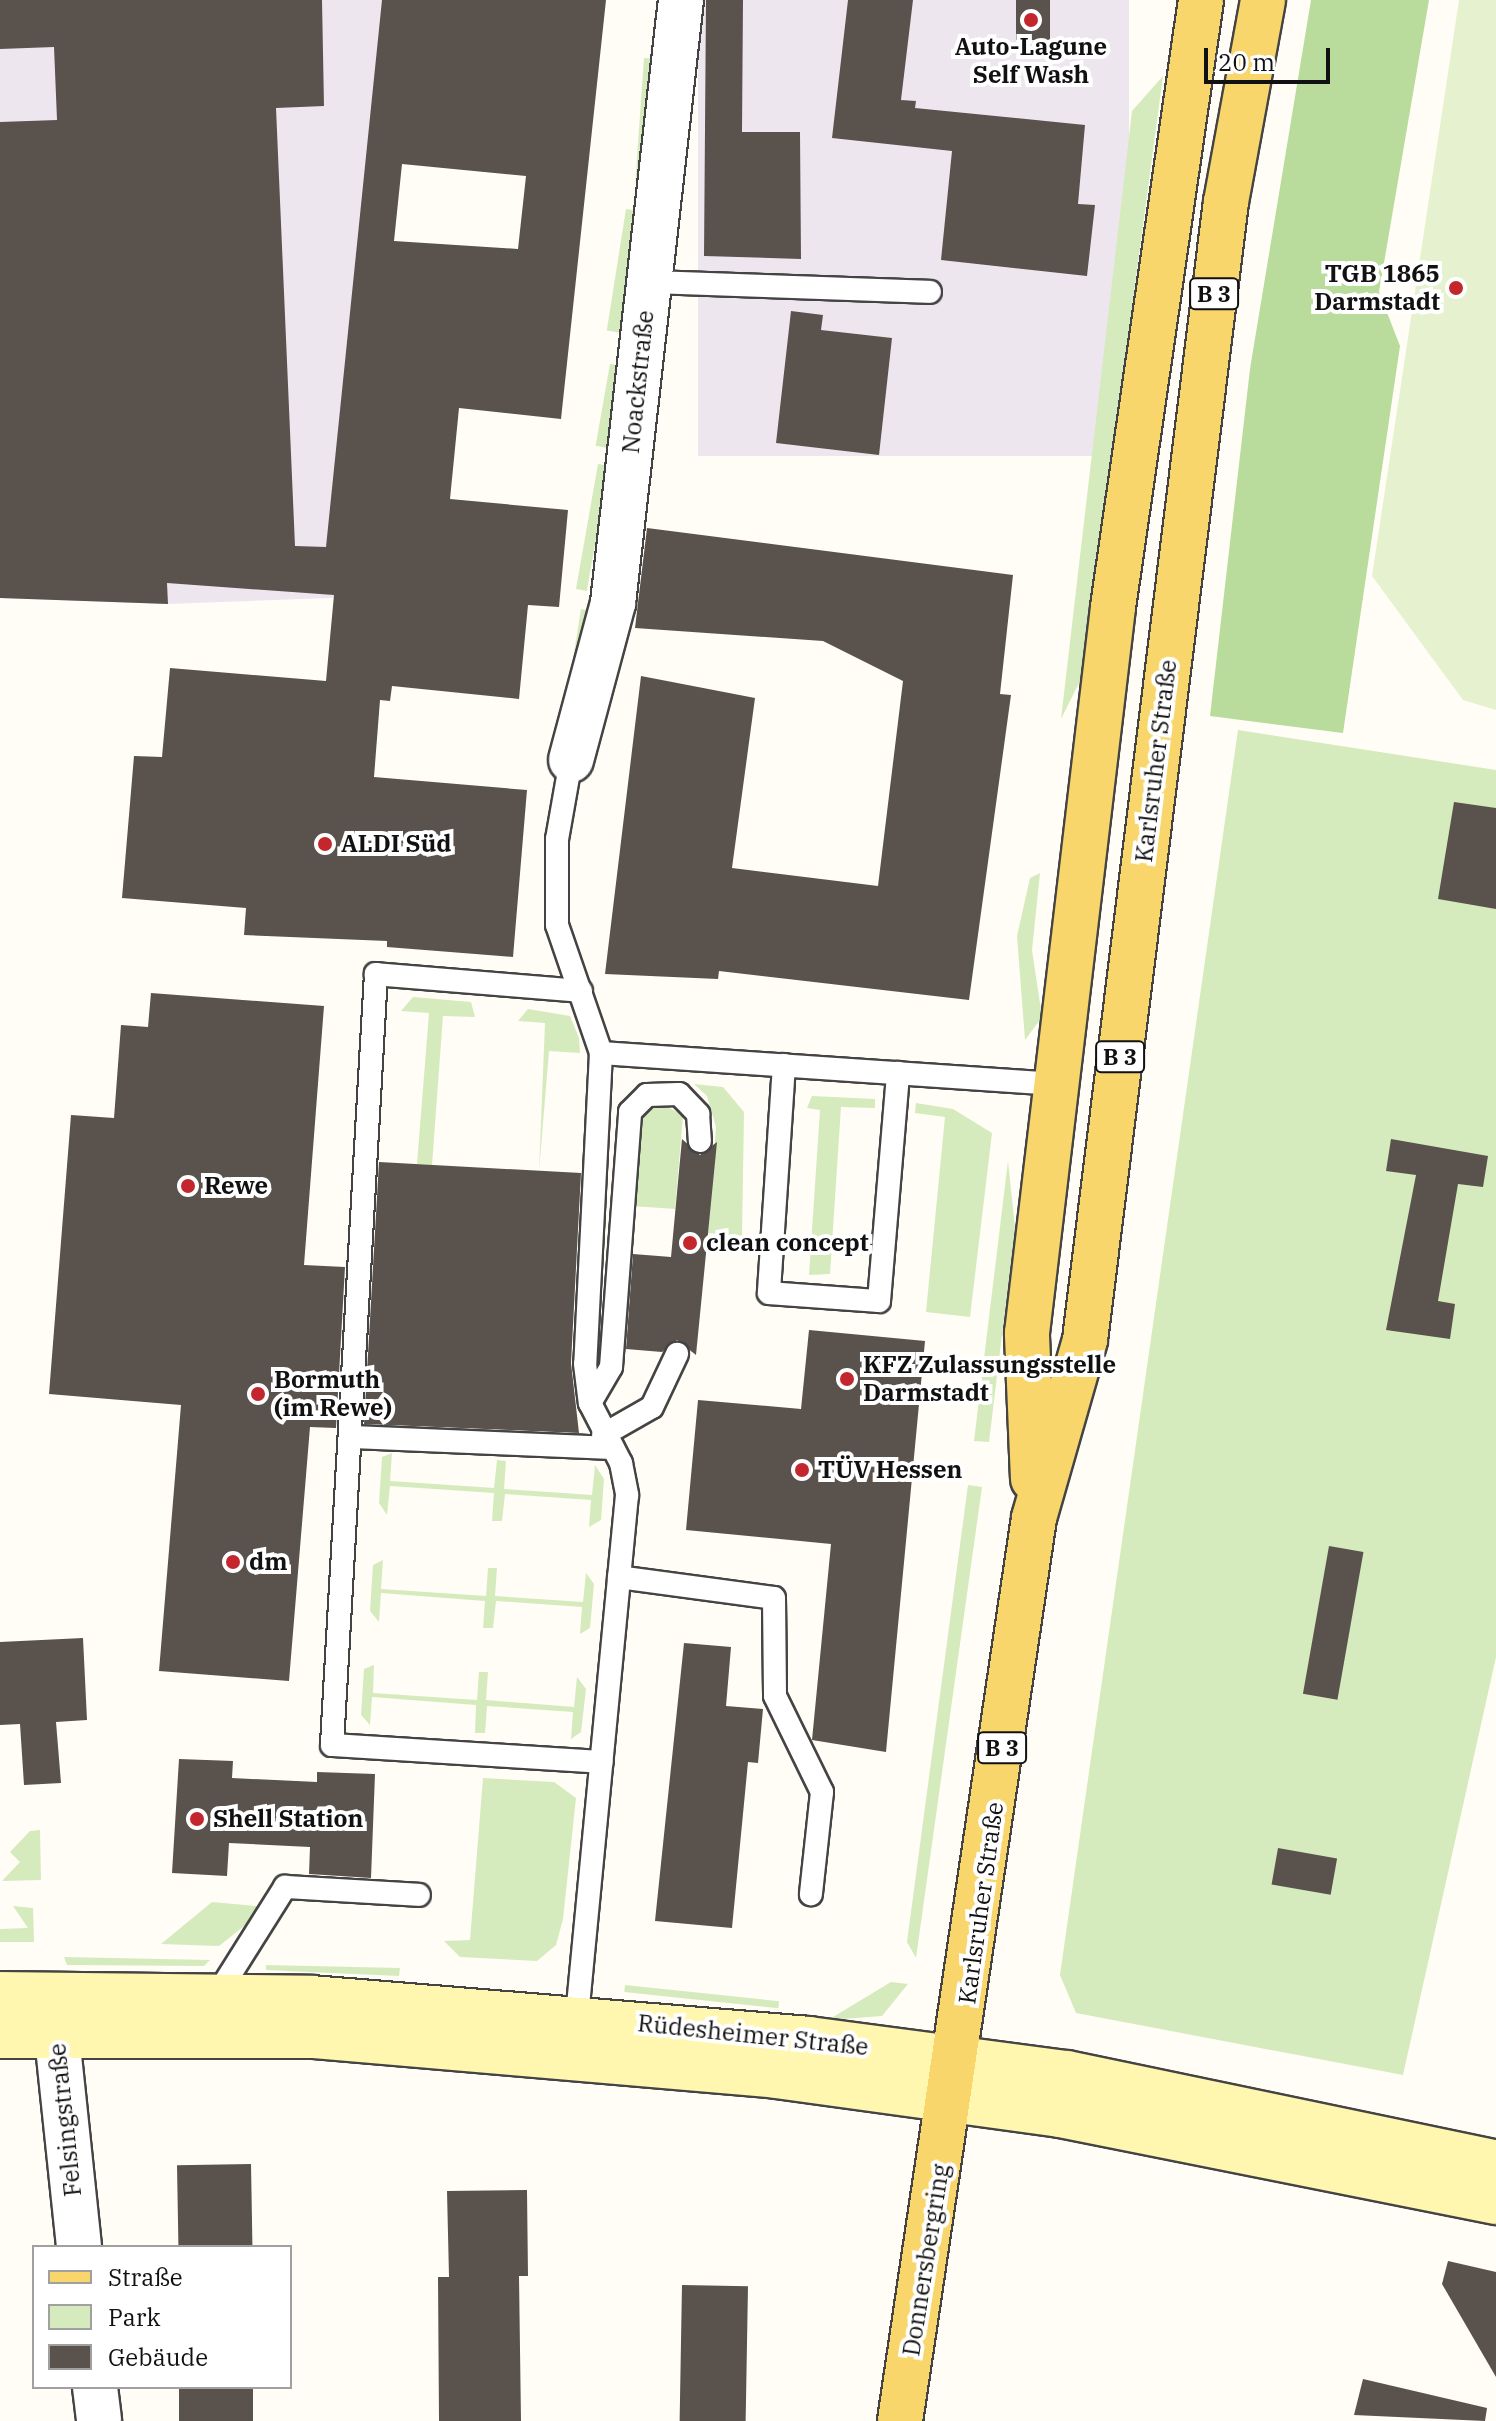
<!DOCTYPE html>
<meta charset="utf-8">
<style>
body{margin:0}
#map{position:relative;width:1496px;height:2421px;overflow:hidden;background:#fffdf5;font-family:"IBM Plex Serif",serif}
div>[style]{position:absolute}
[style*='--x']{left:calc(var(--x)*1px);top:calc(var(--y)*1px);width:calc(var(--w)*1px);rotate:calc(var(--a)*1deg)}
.industrial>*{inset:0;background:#eee6ef;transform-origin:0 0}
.green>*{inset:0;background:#d5ebbd;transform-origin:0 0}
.forest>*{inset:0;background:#b9dc9c}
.pitch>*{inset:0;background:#e6f2cf}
.building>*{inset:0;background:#5a524d;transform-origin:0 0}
.roads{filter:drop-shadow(2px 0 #444) drop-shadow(-2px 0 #444) drop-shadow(0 2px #444) drop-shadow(0 -2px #444)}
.lane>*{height:22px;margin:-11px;padding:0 11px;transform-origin:11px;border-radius:11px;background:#fff}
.street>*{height:44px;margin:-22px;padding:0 22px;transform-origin:22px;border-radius:22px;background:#fff}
.secondary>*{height:44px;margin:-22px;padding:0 22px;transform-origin:22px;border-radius:22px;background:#fff6b0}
.primary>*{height:44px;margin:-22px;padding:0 22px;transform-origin:22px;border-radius:22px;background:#f9d66b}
.dots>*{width:22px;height:22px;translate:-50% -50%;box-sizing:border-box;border:4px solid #fff;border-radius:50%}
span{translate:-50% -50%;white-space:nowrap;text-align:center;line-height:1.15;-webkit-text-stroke:8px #fff;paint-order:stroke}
.shield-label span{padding:2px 6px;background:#fff;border:2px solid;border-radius:6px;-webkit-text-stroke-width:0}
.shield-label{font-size:22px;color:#111;font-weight:700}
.poi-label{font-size:24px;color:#111;font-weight:700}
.right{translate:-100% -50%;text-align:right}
.left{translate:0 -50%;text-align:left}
.street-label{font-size:24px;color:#111}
.legend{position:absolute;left:32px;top:2245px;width:260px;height:144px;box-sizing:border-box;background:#fff;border:2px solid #a0a0a0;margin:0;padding:10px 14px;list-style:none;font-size:24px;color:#111}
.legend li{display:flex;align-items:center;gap:16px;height:40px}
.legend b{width:40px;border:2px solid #a0a0a0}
.scale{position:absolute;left:1204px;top:48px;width:126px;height:36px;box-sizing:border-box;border:4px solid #111;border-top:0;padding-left:10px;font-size:24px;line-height:28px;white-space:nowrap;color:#111;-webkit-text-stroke:6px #fff;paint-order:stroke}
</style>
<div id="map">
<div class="industrial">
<div style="clip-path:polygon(0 0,418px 0,357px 597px,168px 604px,0 598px)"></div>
<div style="left:698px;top:0;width:431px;height:456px"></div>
</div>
<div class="green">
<div style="left:644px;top:58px;width:13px;height:123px;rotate:4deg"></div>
<div style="clip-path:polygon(1163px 76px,1087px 644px,1080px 681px,1061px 719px,1132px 111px)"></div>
<div style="left:626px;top:209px;width:13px;height:123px;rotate:9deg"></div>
<div style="left:610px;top:364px;width:11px;height:83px;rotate:10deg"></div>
<div style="left:598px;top:464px;width:11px;height:127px;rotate:10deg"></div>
<div style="left:581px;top:609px;width:12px;height:96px;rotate:9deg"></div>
<div style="clip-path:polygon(1238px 730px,1496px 770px,1496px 1657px,1403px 2075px,1076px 2013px,1060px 1975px)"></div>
<div style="clip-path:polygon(1040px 873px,1032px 950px,1042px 1017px,1025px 1040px,1017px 936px,1030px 878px)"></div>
<div style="clip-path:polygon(413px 997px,471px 1002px,475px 1017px,443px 1016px,432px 1165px,417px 1164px,429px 1013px,401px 1011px)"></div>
<div style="clip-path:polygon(528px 1009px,570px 1016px,579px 1038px,580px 1053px,549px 1051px,539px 1171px,545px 1023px,518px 1021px)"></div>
<div style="clip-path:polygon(694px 1084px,723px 1087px,744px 1112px,742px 1236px,708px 1233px,716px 1127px,707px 1096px)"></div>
<div style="clip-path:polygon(812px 1096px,875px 1099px,875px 1108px,841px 1107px,830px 1274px,809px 1275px,820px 1110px,807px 1108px)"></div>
<div style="clip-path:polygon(660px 1103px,683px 1115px,675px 1209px,632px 1206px,640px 1114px)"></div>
<div style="clip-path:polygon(916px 1103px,953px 1109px,992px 1133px,970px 1317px,926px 1312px,945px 1117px,915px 1113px)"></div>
<div style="clip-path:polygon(1008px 1161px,1015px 1228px,989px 1442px,974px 1441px)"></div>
<div style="clip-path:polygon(392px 1453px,390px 1481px,494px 1488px,497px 1460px,506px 1461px,504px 1489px,592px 1495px,595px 1465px,604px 1479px,601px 1520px,589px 1527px,591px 1500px,505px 1494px,502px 1521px,492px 1521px,494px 1493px,390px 1486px,387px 1515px,379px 1503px,382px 1457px)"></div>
<div style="clip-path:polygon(968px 1485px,982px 1487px,916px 1958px,907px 1942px)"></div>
<div style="clip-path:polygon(383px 1560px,381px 1589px,486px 1596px,488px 1568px,497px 1568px,495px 1596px,583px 1602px,586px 1573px,594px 1584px,590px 1628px,580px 1634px,582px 1607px,496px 1601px,493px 1628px,483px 1628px,485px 1601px,381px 1593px,379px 1622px,370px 1611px,373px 1565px)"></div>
<div style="clip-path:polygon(374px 1665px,373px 1693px,477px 1700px,479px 1672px,488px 1672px,486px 1700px,574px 1707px,577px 1677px,586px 1689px,581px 1732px,571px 1739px,573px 1712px,487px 1706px,485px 1733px,475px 1733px,476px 1705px,372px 1697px,370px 1725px,361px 1715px,364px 1669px)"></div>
<div style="clip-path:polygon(483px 1778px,554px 1782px,576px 1798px,563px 1919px,556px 1945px,537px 1961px,460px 1957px,444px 1941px,470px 1940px)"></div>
<div style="clip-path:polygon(40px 1830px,41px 1880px,2px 1881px,20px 1862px,10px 1852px,30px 1831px)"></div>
<div style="clip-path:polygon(212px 1902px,257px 1906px,248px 1923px,219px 1946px,161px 1944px)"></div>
<div style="clip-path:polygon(13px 1906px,33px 1908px,34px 1942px,0 1942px,0 1929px,28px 1928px)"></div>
<div style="clip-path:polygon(64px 1957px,210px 1960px,204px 1966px,67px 1965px)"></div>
<div style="clip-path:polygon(266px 1965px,400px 1968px,399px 1976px,266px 1970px)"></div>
<div style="clip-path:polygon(891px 1982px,908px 1984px,882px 2016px,828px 2020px)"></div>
<div style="left:625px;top:1985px;width:155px;height:7px;rotate:6deg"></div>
</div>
<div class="forest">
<div style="clip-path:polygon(1311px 0,1429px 0,1379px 292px,1400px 346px,1343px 733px,1210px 716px,1250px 369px)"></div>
</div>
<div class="pitch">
<div style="clip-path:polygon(1459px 0,1496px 0,1496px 710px,1463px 700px,1372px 576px)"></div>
</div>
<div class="building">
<div style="clip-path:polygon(evenodd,0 0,322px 0,324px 106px,276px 108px,295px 546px,326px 547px,382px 0,606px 0,561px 419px,459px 408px,450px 499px,568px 510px,559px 607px,528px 605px,519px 699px,392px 686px,390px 701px,380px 700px,374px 777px,527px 790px,513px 957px,387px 947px,387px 941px,244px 935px,246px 908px,122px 898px,134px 756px,162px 757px,170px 668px,326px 681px,334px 595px,167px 583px,168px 604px,0 598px,0 122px,57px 120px,54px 47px,0 49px,0 0,402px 164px,526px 176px,518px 249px,394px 241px,402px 164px)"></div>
<div style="clip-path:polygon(706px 0,743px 0,742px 132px,800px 132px,801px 259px,704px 256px)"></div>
<div style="clip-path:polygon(848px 0,913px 0,901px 100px,916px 101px,915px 108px,1085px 125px,1078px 204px,1095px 205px,1087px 276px,941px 260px,952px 151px,832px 138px)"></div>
<div style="left:1016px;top:0;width:34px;height:40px"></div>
<div style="clip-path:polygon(791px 311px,823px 315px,821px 330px,892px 338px,879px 455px,776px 443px)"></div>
<div style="clip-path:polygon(647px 528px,1013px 575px,1000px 694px,1011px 695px,969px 1000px,719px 971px,718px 979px,605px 974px,641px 676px,755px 698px,732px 868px,878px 886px,903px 681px,823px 641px,635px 628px)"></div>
<div style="clip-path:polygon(1454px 802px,1496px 808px,1496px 909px,1438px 899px)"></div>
<div style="clip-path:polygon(151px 993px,324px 1006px,304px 1265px,345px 1267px,336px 1428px,310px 1427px,289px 1681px,159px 1671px,181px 1405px,49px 1394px,71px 1115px,114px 1118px,121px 1025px,148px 1027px)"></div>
<div style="clip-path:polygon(682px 1139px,700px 1155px,717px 1142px,696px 1355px,677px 1340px,662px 1352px,626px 1349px,633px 1254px,671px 1257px)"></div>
<div style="clip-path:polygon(1391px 1139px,1488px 1156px,1483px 1187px,1458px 1184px,1438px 1301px,1455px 1304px,1450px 1339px,1386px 1330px,1416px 1175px,1386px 1171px)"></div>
<div style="clip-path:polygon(379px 1162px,581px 1173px,571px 1363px,579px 1433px,364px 1424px)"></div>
<div style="clip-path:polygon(809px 1330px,925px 1341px,886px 1752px,812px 1740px,831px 1544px,686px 1530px,698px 1400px,801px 1409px)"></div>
<div style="left:1329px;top:1546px;width:35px;height:150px;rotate:10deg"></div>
<div style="clip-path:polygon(83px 1638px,87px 1720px,56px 1722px,61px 1783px,24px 1785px,20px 1724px,0 1725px,0 1642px)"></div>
<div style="clip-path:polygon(684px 1643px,731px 1647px,726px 1706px,763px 1709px,758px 1763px,748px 1762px,732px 1928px,655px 1921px)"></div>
<div style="clip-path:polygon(179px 1759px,233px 1761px,232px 1778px,317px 1782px,317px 1772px,375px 1774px,371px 1878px,309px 1874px,310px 1847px,229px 1843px,227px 1876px,172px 1873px)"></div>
<div style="left:1278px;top:1848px;width:60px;height:37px;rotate:10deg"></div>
<div style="left:251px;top:2164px;width:83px;height:74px;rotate:89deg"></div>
<div style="clip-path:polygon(527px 2190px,528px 2276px,519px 2276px,521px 2421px,439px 2421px,438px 2277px,449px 2277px,447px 2191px)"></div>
<div style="clip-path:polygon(1448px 2261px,1496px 2272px,1496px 2377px,1442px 2284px)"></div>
<div style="left:682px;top:2285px;width:66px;height:136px;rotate:1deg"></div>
<div style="clip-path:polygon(1363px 2379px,1487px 2408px,1485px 2421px,1354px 2415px)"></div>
<div style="left:179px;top:2387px;width:74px;height:34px"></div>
</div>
<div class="roads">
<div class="lane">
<div style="--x:649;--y:282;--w:281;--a:2"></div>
<div style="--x:571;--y:760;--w:80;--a:100"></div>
<div style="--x:557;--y:839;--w:86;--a:90"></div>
<div style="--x:557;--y:925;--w:135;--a:71"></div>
<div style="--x:601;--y:1053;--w:311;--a:92.9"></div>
<div style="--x:585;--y:1364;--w:39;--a:83"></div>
<div style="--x:590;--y:1403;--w:68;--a:62.7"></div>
<div style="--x:621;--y:1463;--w:33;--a:79"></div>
<div style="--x:627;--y:1495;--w:523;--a:95.48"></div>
<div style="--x:581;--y:991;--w:206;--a:-175.3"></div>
<div style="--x:376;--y:974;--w:772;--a:93.27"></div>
<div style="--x:332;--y:1745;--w:270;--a:3.6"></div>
<div style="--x:601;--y:1053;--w:456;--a:3.9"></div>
<div style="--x:784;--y:1065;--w:228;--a:93.8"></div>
<div style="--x:769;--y:1293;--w:110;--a:4.2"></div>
<div style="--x:879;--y:1301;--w:229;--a:-85.2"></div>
<div style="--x:590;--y:1403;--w:42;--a:-59.7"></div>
<div style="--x:611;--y:1367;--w:256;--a:-85.7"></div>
<div style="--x:630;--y:1112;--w:24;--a:-45"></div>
<div style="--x:647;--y:1095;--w:32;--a:-2"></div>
<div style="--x:679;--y:1094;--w:28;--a:46"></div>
<div style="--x:698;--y:1114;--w:27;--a:86"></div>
<div style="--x:603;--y:1435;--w:56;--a:-29.7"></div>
<div style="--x:652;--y:1407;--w:59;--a:-64.7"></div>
<div style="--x:352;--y:1437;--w:261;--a:2.4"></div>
<div style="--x:619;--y:1577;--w:156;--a:7.7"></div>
<div style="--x:774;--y:1598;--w:98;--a:89.4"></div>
<div style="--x:775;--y:1696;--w:107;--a:63.9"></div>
<div style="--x:822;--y:1792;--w:103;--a:96.2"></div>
<div style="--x:217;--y:1995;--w:128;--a:-57.8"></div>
<div style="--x:285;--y:1887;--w:134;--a:3.4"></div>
</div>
<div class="street">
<div style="--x:571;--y:760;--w:163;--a:-75"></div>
<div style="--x:613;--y:603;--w:607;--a:-83.57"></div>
<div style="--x:53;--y:1999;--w:249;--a:84"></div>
<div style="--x:95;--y:2387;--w:34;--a:83"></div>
</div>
<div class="secondary">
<div style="--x:0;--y:1994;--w:311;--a:0.7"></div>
<div style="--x:311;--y:1998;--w:499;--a:4.7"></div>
<div style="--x:808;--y:2039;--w:261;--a:7.5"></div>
<div style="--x:1067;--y:2073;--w:438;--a:11.8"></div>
<div style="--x:0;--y:2036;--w:313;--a:0"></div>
<div style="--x:313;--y:2036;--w:465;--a:4.9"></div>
<div style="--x:776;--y:2076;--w:287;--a:7.8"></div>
<div style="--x:1060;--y:2115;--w:445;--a:11.3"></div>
</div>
<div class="primary">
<div style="--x:1033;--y:1479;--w:146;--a:-92.4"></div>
<div style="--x:1027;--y:1333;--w:731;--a:-83.24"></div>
<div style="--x:1113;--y:607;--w:613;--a:-81.75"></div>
<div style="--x:900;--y:2421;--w:913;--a:-81.56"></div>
<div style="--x:1034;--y:1518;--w:185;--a:-74"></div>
<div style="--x:1085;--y:1340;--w:1147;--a:-82.94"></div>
<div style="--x:1226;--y:202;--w:205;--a:-79.6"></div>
</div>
</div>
<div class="dots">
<div style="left:1031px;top:20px;background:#c4262e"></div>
<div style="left:1456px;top:288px;background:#c4262e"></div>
<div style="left:325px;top:844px;background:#c4262e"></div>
<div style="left:188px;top:1186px;background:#c4262e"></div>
<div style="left:690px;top:1243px;background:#c4262e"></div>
<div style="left:847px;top:1379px;background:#c4262e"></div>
<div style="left:258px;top:1394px;background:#c4262e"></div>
<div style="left:802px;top:1470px;background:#c4262e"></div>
<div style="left:233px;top:1562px;background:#c4262e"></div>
<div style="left:197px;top:1819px;background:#c4262e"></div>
</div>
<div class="shield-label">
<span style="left:1214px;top:294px">B 3</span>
<span style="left:1120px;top:1057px">B 3</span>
<span style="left:1002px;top:1748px">B 3</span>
</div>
<div class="poi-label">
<span style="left:1031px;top:61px">Auto-Lagune<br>Self Wash</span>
<span class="right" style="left:1440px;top:288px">TGB 1865<br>Darmstadt</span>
<span class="left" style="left:341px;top:844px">ALDI Süd</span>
<span class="left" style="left:204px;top:1186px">Rewe</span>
<span class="left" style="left:706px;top:1243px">clean concept</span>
<span class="left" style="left:863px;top:1379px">KFZ Zulassungsstelle<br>Darmstadt</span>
<span class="left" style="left:274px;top:1394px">Bormuth<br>(im Rewe)</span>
<span class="left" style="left:818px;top:1470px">TÜV Hessen</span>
<span class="left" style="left:249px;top:1562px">dm</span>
<span class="left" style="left:213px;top:1819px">Shell Station</span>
</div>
<div class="street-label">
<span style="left:638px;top:382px;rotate:-84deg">Noackstraße</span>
<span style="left:1156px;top:761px;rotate:-83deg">Karlsruher Straße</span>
<span style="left:981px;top:1903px;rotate:-82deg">Karlsruher Straße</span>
<span style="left:753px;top:2035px;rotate:6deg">Rüdesheimer Straße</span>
<span style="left:65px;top:2120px;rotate:-96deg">Felsingstraße</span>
<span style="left:926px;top:2260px;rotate:-81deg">Donnersbergring</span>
</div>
<ul class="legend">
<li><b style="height:10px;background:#f9d66b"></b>Straße</li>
<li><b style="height:22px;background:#d5ebbd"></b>Park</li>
<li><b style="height:22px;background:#5a524d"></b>Gebäude</li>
</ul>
<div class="scale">20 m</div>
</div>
